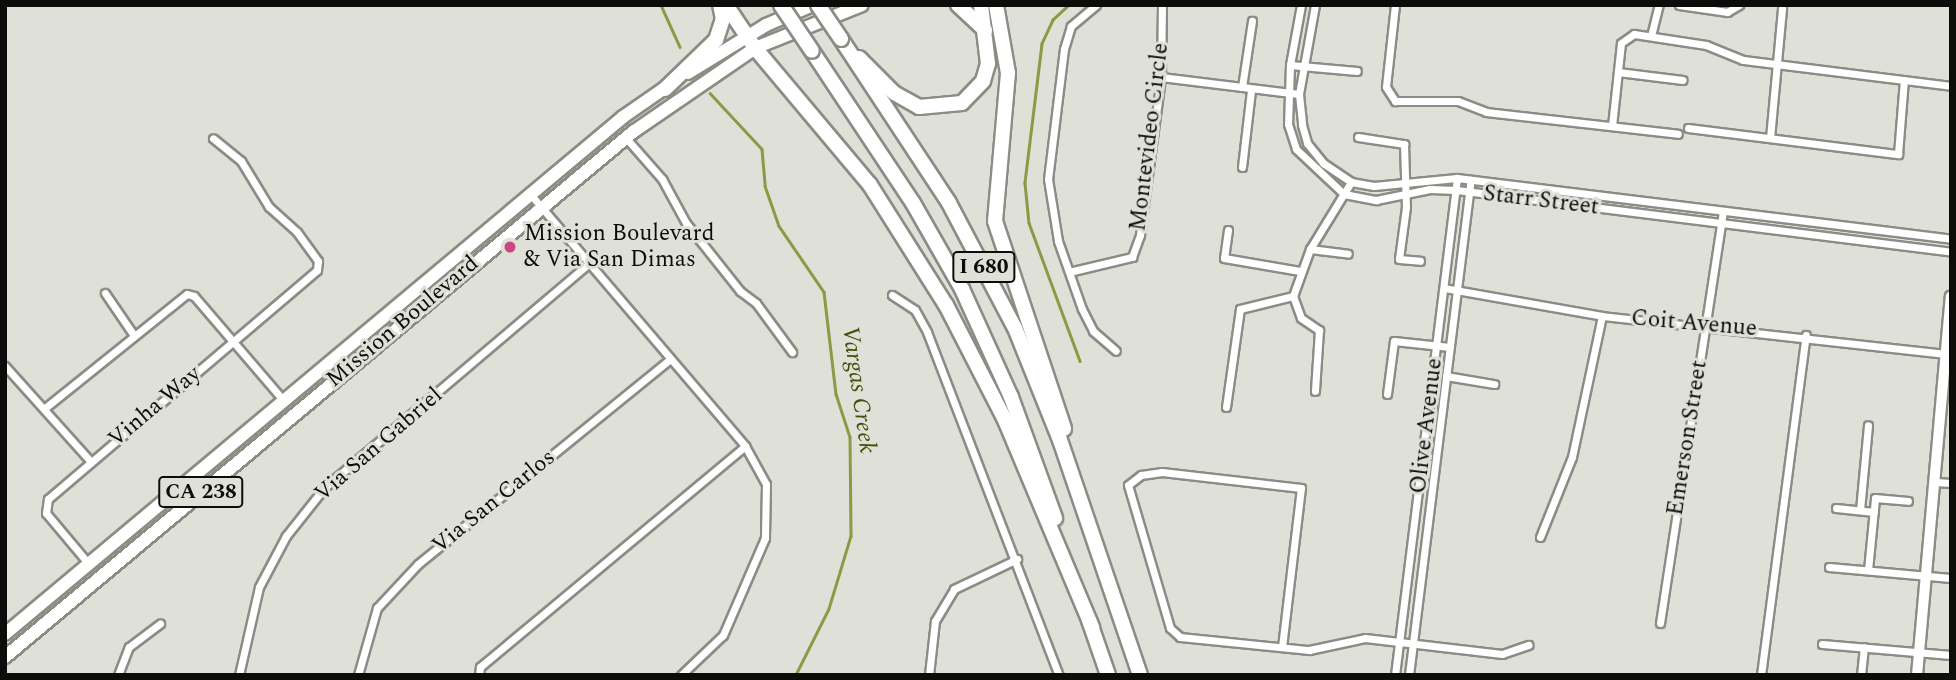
<!DOCTYPE html>
<style>
body{margin:0}
#map{position:relative;width:1956px;height:680px;overflow:hidden;background:#dfe1d8;font-family:Spectral,serif}
div>[style]{position:absolute}
[style*='--x']{left:calc(var(--x)*1px);top:calc(var(--y)*1px);width:calc(var(--w)*1px);rotate:calc(var(--a)*1deg)}
.stream>*{height:2.5px;margin:-1.25px;padding:0 1.25px;transform-origin:1.25px;border-radius:1.25px;background:#8a9a45}
.roads{filter:drop-shadow(2px 0 #8b8d85) drop-shadow(-2px 0 #8b8d85) drop-shadow(0 2px #8b8d85) drop-shadow(0 -2px #8b8d85)}
.minor>*{height:7px;margin:-3.5px;padding:0 3.5px;transform-origin:3.5px;border-radius:3.5px;background:#fff}
.tertiary>*{height:10px;margin:-5px;padding:0 5px;transform-origin:5px;border-radius:5px;background:#fff}
.primary>*{height:12px;margin:-6px;padding:0 6px;transform-origin:6px;border-radius:6px;background:#fff}
.motorway>*{height:14px;margin:-7px;padding:0 7px;transform-origin:7px;border-radius:7px;background:#fff}
.bridges{filter:drop-shadow(2px 0 #8b8d85) drop-shadow(-2px 0 #8b8d85) drop-shadow(0 2px #8b8d85) drop-shadow(0 -2px #8b8d85)}
.motorway-bridge>*{height:14px;margin:-7px;padding:0 7px;transform-origin:7px;border-radius:7px;background:#fff}
.dots>*{width:19px;height:19px;translate:-50% -50%;box-sizing:border-box;border:4px solid #dfe1d8;border-radius:50%}
span{translate:-50% -50%;white-space:nowrap;text-align:center;line-height:1.15;-webkit-text-stroke:6px #dfe1d8;paint-order:stroke}
.shield-label span{padding:2px 5px;background:#dfe1d8;border:2px solid;border-radius:5px;-webkit-text-stroke-width:0}
.shield-label{font-size:21px;color:#0c0d0a;font-weight:700}
.street-label{font-size:23px;color:#0c0d0a}
.poi-label{font-size:23px;color:#0c0d0a}
.left{translate:0 -50%;text-align:left}
.water-label{font-size:24px;color:#444e0d;font-style:italic}
.frame{position:absolute;inset:0;border:7px solid #0c0d0a;pointer-events:none}
</style>
<div id="map">
<div class="stream">
<div style="--x:661;--y:5;--w:46;--a:65.7"></div>
<div style="--x:1069;--y:5;--w:22;--a:137"></div>
<div style="--x:1053;--y:20;--w:26;--a:115"></div>
<div style="--x:1042;--y:44;--w:140;--a:97"></div>
<div style="--x:1025;--y:183;--w:40;--a:84.3"></div>
<div style="--x:1029;--y:223;--w:147;--a:69.7"></div>
<div style="--x:710;--y:93;--w:76;--a:47.1"></div>
<div style="--x:762;--y:149;--w:37;--a:85"></div>
<div style="--x:765;--y:186;--w:42;--a:70.7"></div>
<div style="--x:779;--y:226;--w:80;--a:55.7"></div>
<div style="--x:824;--y:292;--w:103;--a:83.3"></div>
<div style="--x:836;--y:394;--w:45;--a:72"></div>
<div style="--x:850;--y:437;--w:99;--a:89.4"></div>
<div style="--x:851;--y:536;--w:76;--a:106.8"></div>
<div style="--x:829;--y:609;--w:74;--a:116.6"></div>
</div>
<div class="roads">
<div class="minor">
<div style="--x:1096;--y:5;--w:33;--a:140"></div>
<div style="--x:1071;--y:26;--w:24;--a:107"></div>
<div style="--x:1064;--y:49;--w:131;--a:97"></div>
<div style="--x:1048;--y:179;--w:63;--a:80.8"></div>
<div style="--x:1058;--y:241;--w:72;--a:70.6"></div>
<div style="--x:1082;--y:309;--w:25;--a:63"></div>
<div style="--x:1093;--y:331;--w:30;--a:41"></div>
<div style="--x:1301;--y:5;--w:61;--a:100.4"></div>
<div style="--x:1290;--y:65;--w:59;--a:91.9"></div>
<div style="--x:1288;--y:124;--w:26;--a:72"></div>
<div style="--x:1296;--y:149;--w:66;--a:43.2"></div>
<div style="--x:1344;--y:194;--w:33;--a:11"></div>
<div style="--x:1376;--y:200;--w:55;--a:-11.5"></div>
<div style="--x:1430;--y:189;--w:26;--a:2"></div>
<div style="--x:1456;--y:190;--w:499;--a:7.1"></div>
<div style="--x:1315;--y:5;--w:90;--a:100.2"></div>
<div style="--x:1299;--y:94;--w:31;--a:84"></div>
<div style="--x:1302;--y:125;--w:19;--a:74"></div>
<div style="--x:1307;--y:143;--w:26;--a:51"></div>
<div style="--x:1323;--y:163;--w:34;--a:34"></div>
<div style="--x:1351;--y:182;--w:23;--a:10"></div>
<div style="--x:1374;--y:186;--w:83;--a:-5.5"></div>
<div style="--x:1457;--y:178;--w:498;--a:7"></div>
<div style="--x:1395;--y:5;--w:82;--a:96.3"></div>
<div style="--x:1386;--y:87;--w:17;--a:57"></div>
<div style="--x:1395;--y:101;--w:63;--a:0"></div>
<div style="--x:1458;--y:101;--w:30;--a:21"></div>
<div style="--x:1486;--y:112;--w:193;--a:6.5"></div>
<div style="--x:1679;--y:5;--w:49;--a:8.3"></div>
<div style="--x:1727;--y:12;--w:14;--a:-30"></div>
<div style="--x:1651;--y:36;--w:32;--a:-76"></div>
<div style="--x:1290;--y:65;--w:67;--a:5.1"></div>
<div style="--x:1618;--y:72;--w:65;--a:7"></div>
<div style="--x:1161;--y:77;--w:139;--a:7"></div>
<div style="--x:1242;--y:87;--w:67;--a:-81.4"></div>
<div style="--x:1612;--y:126;--w:83;--a:-83.8"></div>
<div style="--x:1621;--y:43;--w:16;--a:-35"></div>
<div style="--x:1634;--y:34;--w:73;--a:8.7"></div>
<div style="--x:1706;--y:45;--w:40;--a:22"></div>
<div style="--x:1743;--y:60;--w:210;--a:7.1"></div>
<div style="--x:1688;--y:128;--w:212;--a:7.1"></div>
<div style="--x:1898;--y:154;--w:74;--a:-85.4"></div>
<div style="--x:1358;--y:137;--w:47;--a:8.7"></div>
<div style="--x:1404;--y:144;--w:63;--a:88.2"></div>
<div style="--x:1406;--y:207;--w:52;--a:97.7"></div>
<div style="--x:1399;--y:259;--w:21;--a:5"></div>
<div style="--x:626;--y:138;--w:55;--a:48.7"></div>
<div style="--x:662;--y:179;--w:50;--a:61.4"></div>
<div style="--x:686;--y:223;--w:87;--a:51.5"></div>
<div style="--x:740;--y:291;--w:20;--a:37"></div>
<div style="--x:756;--y:303;--w:61;--a:53.7"></div>
<div style="--x:1770;--y:138;--w:131;--a:-84.7"></div>
<div style="--x:1242;--y:167;--w:78;--a:-83.3"></div>
<div style="--x:531;--y:195;--w:330;--a:49.5"></div>
<div style="--x:745;--y:446;--w:43;--a:61.1"></div>
<div style="--x:766;--y:484;--w:54;--a:91.1"></div>
<div style="--x:765;--y:538;--w:106;--a:113.4"></div>
<div style="--x:723;--y:635;--w:58;--a:136.4"></div>
<div style="--x:1228;--y:230;--w:28;--a:98"></div>
<div style="--x:1224;--y:258;--w:77;--a:9.7"></div>
<div style="--x:1310;--y:249;--w:38;--a:7"></div>
<div style="--x:1073;--y:271;--w:61;--a:-13.3"></div>
<div style="--x:1132;--y:257;--w:23;--a:-70"></div>
<div style="--x:1140;--y:235;--w:159;--a:-82.4"></div>
<div style="--x:1161;--y:77;--w:72;--a:-89.2"></div>
<div style="--x:1444;--y:288;--w:160;--a:10"></div>
<div style="--x:1602;--y:316;--w:345;--a:6.3"></div>
<div style="--x:105;--y:293;--w:50;--a:55.7"></div>
<div style="--x:892;--y:295;--w:27;--a:33"></div>
<div style="--x:915;--y:310;--w:25;--a:61"></div>
<div style="--x:927;--y:332;--w:368;--a:69"></div>
<div style="--x:1293;--y:296;--w:50;--a:-70.1"></div>
<div style="--x:1310;--y:249;--w:79;--a:-58.5"></div>
<div style="--x:1293;--y:296;--w:23;--a:70"></div>
<div style="--x:1301;--y:318;--w:22;--a:34"></div>
<div style="--x:1319;--y:330;--w:61;--a:93.8"></div>
<div style="--x:5;--y:366;--w:129;--a:48.1"></div>
<div style="--x:1446;--y:376;--w:49;--a:9.5"></div>
<div style="--x:1387;--y:394;--w:53;--a:-82.5"></div>
<div style="--x:1394;--y:341;--w:56;--a:6.1"></div>
<div style="--x:1226;--y:407;--w:99;--a:-81.9"></div>
<div style="--x:1240;--y:309;--w:55;--a:-13.8"></div>
<div style="--x:45;--y:408;--w:182;--a:-38.8"></div>
<div style="--x:187;--y:294;--w:7;--a:16"></div>
<div style="--x:194;--y:296;--w:138;--a:49.4"></div>
<div style="--x:1935;--y:482;--w:16;--a:4"></div>
<div style="--x:1836;--y:508;--w:38;--a:6"></div>
<div style="--x:1860;--y:510;--w:85;--a:-84.6"></div>
<div style="--x:1540;--y:537;--w:86;--a:-68.2"></div>
<div style="--x:1572;--y:457;--w:144;--a:-78"></div>
<div style="--x:88;--y:563;--w:65;--a:-130"></div>
<div style="--x:46;--y:513;--w:14;--a:-82"></div>
<div style="--x:48;--y:499;--w:353;--a:-40.4"></div>
<div style="--x:317;--y:270;--w:9;--a:-84"></div>
<div style="--x:318;--y:261;--w:36;--a:-126"></div>
<div style="--x:297;--y:232;--w:38;--a:-138"></div>
<div style="--x:269;--y:207;--w:54;--a:-121.3"></div>
<div style="--x:241;--y:161;--w:36;--a:-141"></div>
<div style="--x:1829;--y:567;--w:122;--a:5.2"></div>
<div style="--x:1868;--y:570;--w:72;--a:-84.4"></div>
<div style="--x:1875;--y:498;--w:33;--a:5"></div>
<div style="--x:1660;--y:623;--w:416;--a:-81.3"></div>
<div style="--x:1822;--y:644;--w:129;--a:4.9"></div>
<div style="--x:1282;--y:647;--w:160;--a:-83.2"></div>
<div style="--x:1301;--y:488;--w:140;--a:-173.4"></div>
<div style="--x:1162;--y:472;--w:21;--a:172"></div>
<div style="--x:1141;--y:475;--w:16;--a:142"></div>
<div style="--x:1128;--y:485;--w:149;--a:73.6"></div>
<div style="--x:1170;--y:628;--w:13;--a:42"></div>
<div style="--x:1180;--y:637;--w:130;--a:5.8"></div>
<div style="--x:1309;--y:650;--w:57;--a:-12.1"></div>
<div style="--x:1365;--y:638;--w:138;--a:6.7"></div>
<div style="--x:1502;--y:654;--w:28;--a:-19"></div>
<div style="--x:118;--y:675;--w:30;--a:-69"></div>
<div style="--x:129;--y:647;--w:39;--a:-37"></div>
<div style="--x:239;--y:675;--w:90;--a:-77.2"></div>
<div style="--x:259;--y:587;--w:58;--a:-62.1"></div>
<div style="--x:286;--y:536;--w:61;--a:-51.6"></div>
<div style="--x:324;--y:488;--w:348;--a:-40.3"></div>
<div style="--x:358;--y:675;--w:70;--a:-74.2"></div>
<div style="--x:377;--y:608;--w:60;--a:-47"></div>
<div style="--x:418;--y:564;--w:325;--a:-39.1"></div>
<div style="--x:479;--y:675;--w:8;--a:-83"></div>
<div style="--x:480;--y:667;--w:345;--a:-39.8"></div>
<div style="--x:929;--y:675;--w:54;--a:-83.7"></div>
<div style="--x:935;--y:621;--w:37;--a:-59"></div>
<div style="--x:954;--y:589;--w:70;--a:-25.5"></div>
<div style="--x:1395;--y:675;--w:501;--a:-82.89"></div>
<div style="--x:1409;--y:675;--w:499;--a:-82.9"></div>
<div style="--x:1761;--y:675;--w:343;--a:-82.5"></div>
<div style="--x:1861;--y:675;--w:28;--a:-84"></div>
</div>
<div class="tertiary">
<div style="--x:1917;--y:675;--w:380;--a:-84.9"></div>
</div>
<div class="primary">
<div style="--x:688;--y:73;--w:92;--a:-31.6"></div>
<div style="--x:766;--y:25;--w:51;--a:-23.1"></div>
<div style="--x:5;--y:634;--w:806;--a:-39.91"></div>
<div style="--x:623;--y:117;--w:60;--a:-34.8"></div>
<div style="--x:5;--y:657;--w:819;--a:-39.9"></div>
<div style="--x:633;--y:132;--w:148;--a:-34.5"></div>
<div style="--x:755;--y:48;--w:115;--a:-21.9"></div>
</div>
<div class="motorway">
<div style="--x:726;--y:5;--w:52;--a:56"></div>
<div style="--x:755;--y:48;--w:179;--a:50"></div>
<div style="--x:870;--y:185;--w:142;--a:57.7"></div>
<div style="--x:946;--y:305;--w:129;--a:62.8"></div>
<div style="--x:1005;--y:420;--w:225;--a:67.2"></div>
<div style="--x:958;--y:5;--w:37;--a:43"></div>
<div style="--x:996;--y:5;--w:69;--a:80"></div>
<div style="--x:1008;--y:73;--w:149;--a:95"></div>
<div style="--x:995;--y:221;--w:219;--a:71.6"></div>
<div style="--x:841;--y:39;--w:196;--a:56.6"></div>
<div style="--x:949;--y:203;--w:141;--a:62.2"></div>
<div style="--x:1015;--y:328;--w:121;--a:68.1"></div>
<div style="--x:1060;--y:440;--w:248;--a:71.2"></div>
<div style="--x:812;--y:51;--w:182;--a:56.4"></div>
<div style="--x:913;--y:203;--w:99;--a:60.3"></div>
<div style="--x:962;--y:289;--w:119;--a:65.6"></div>
<div style="--x:1011;--y:397;--w:129;--a:70"></div>
<div style="--x:859;--y:58;--w:49;--a:45"></div>
<div style="--x:894;--y:93;--w:29;--a:29"></div>
<div style="--x:919;--y:107;--w:43;--a:-5.3"></div>
<div style="--x:962;--y:103;--w:30;--a:-46"></div>
<div style="--x:983;--y:81;--w:18;--a:-74"></div>
<div style="--x:988;--y:64;--w:59;--a:-96.8"></div>
<div style="--x:665;--y:89;--w:71;--a:-43.9"></div>
<div style="--x:716;--y:40;--w:22;--a:-72"></div>
<div style="--x:723;--y:19;--w:14;--a:-102"></div>
<div style="--x:1089;--y:620;--w:58;--a:70.9"></div>
</div>
</div>
<div class="bridges">
<div class="motorway-bridge">
<div style="--x:781;--y:5;--w:55;--a:56"></div>
<div style="--x:818;--y:5;--w:41;--a:55.9"></div>
</div>
</div>
<div class="dots">
<div style="left:510px;top:247px;background:#cd4683"></div>
</div>
<div class="shield-label">
<span style="left:984px;top:267px">I 680</span>
<span style="left:201px;top:492px">CA 238</span>
</div>
<div class="street-label">
<span style="left:1150px;top:137px;rotate:-83deg">Montevideo Circle</span>
<span style="left:1541px;top:201px;rotate:7deg">Starr Street</span>
<span style="left:403px;top:322px;rotate:-40deg">Mission Boulevard</span>
<span style="left:1694px;top:324px;rotate:5deg">Coit Avenue</span>
<span style="left:155px;top:407px;rotate:-40deg">Vinha Way</span>
<span style="left:1427px;top:426px;rotate:-83deg">Olive Avenue</span>
<span style="left:1688px;top:438px;rotate:-81deg">Emerson Street</span>
<span style="left:379px;top:445px;rotate:-41deg">Via San Gabriel</span>
<span style="left:494px;top:502px;rotate:-39deg">Via San Carlos</span>
</div>
<div class="poi-label">
<span class="left" style="left:524px;top:247px">Mission Boulevard<br>&amp; Via San Dimas</span>
</div>
<div class="water-label">
<span style="left:858px;top:390px;rotate:82deg">Vargas Creek</span>
</div>
<div class="frame"></div>
</div>
